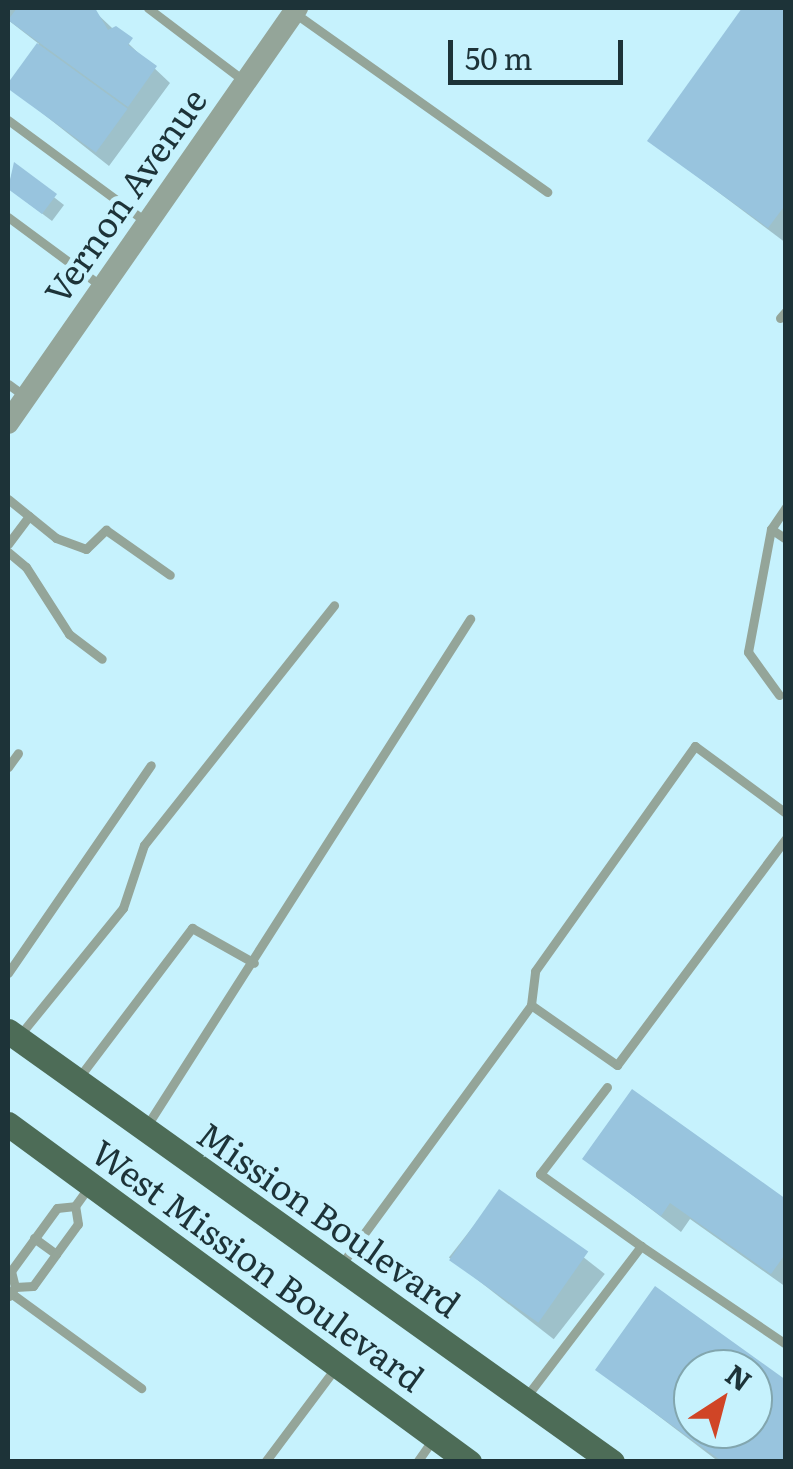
<!DOCTYPE html>
<style>
body{margin:0}
#map{position:relative;width:793px;height:1469px;overflow:hidden;background:#c6f2fd;font-family:Literata,serif}
div>[style]{position:absolute}
[style*='--x']{left:calc(var(--x)*1px);top:calc(var(--y)*1px);width:calc(var(--w)*1px);rotate:calc(var(--a)*1deg)}
.shadow>*{inset:0;background:#0003;transform-origin:0 0}
.building>*{inset:0;background:#98c4de;transform-origin:0 0}
.service>*{height:9px;margin:-4.5px;padding:0 4.5px;transform-origin:4.5px;border-radius:4.5px;background:#94a599}
.tertiary>*{height:22px;margin:-11px;padding:0 11px;transform-origin:11px;border-radius:11px;background:#94a599}
.primary>*{height:25px;margin:-12.5px;padding:0 12.5px;transform-origin:12.5px;border-radius:12.5px;background:#4d6c57}
span{translate:-50% -50%;white-space:nowrap;text-align:center;line-height:1.15;-webkit-text-stroke:10px #c6f2fd;paint-order:stroke}
.street-label{font-size:35px;color:#1d3338}
.frame{position:absolute;inset:0;border:10px solid #1d3338;pointer-events:none}
.north{position:absolute;left:673px;top:1349px;width:100px;height:100px;box-sizing:border-box;background:#c6f2fd;border:2px solid #82a6ae;border-radius:50%;rotate:36deg;font-size:28px;font-weight:700;line-height:40px;text-align:center;color:#1d3338}
.north::after{content:'';display:block;margin:auto;width:35px;height:45px;background:#d04526;clip-path:polygon(50% 0,100% 100%,50% 72%,0 100%)}
.scale{position:absolute;left:448px;top:40px;width:175px;height:45px;box-sizing:border-box;border:5px solid #1d3338;border-top:0;padding-left:12px;font-size:30px;line-height:35px;white-space:nowrap;color:#1d3338;-webkit-text-stroke:8px #c6f2fd;paint-order:stroke}
</style>
<div id="map">
<div class="shadow">
<div style="clip-path:polygon(8px 8px,91px 8px,170px 83px,109px 166px,8px 86px,39px 44px,8px 20px)"></div>
<div style="clip-path:polygon(745px 8px,786px 8px,786px 243px,650px 141px)"></div>
<div style="clip-path:polygon(14px 166px,64px 205px,52px 221px,8px 188px)"></div>
<div style="clip-path:polygon(585px 1159px,786px 1202px,786px 1287px,690px 1219px,681px 1232px)"></div>
<div style="left:500px;top:1192px;width:133px;height:83px;rotate:38deg"></div>
<div style="clip-path:polygon(evenodd,655px 1290px,786px 1383px,786px 1462px,719px 1462px,598px 1370px,655px 1290px,693px 1369px,753px 1369px,753px 1429px,693px 1429px,693px 1369px)"></div>
</div>
<div class="building">
<div style="clip-path:polygon(17px 8px,95px 8px,108px 30px,116px 26px,133px 38px,128px 45px,157px 66px,128px 107px,8px 20px)"></div>
<div style="clip-path:polygon(742px 8px,786px 8px,786px 204px,768px 228px,647px 141px)"></div>
<div style="left:37px;top:43px;width:112px;height:54px;rotate:36deg"></div>
<div style="clip-path:polygon(14px 162px,57px 194px,42px 214px,8px 189px)"></div>
<div style="clip-path:polygon(632px 1089px,786px 1199px,786px 1253px,771px 1274px,670px 1203px,661px 1216px,582px 1159px)"></div>
<div style="left:499px;top:1189px;width:109px;height:87px;rotate:35deg"></div>
<div style="clip-path:polygon(evenodd,655px 1286px,786px 1380px,786px 1462px,723px 1462px,595px 1370px,655px 1286px,693px 1369px,753px 1369px,753px 1429px,693px 1429px,693px 1369px)"></div>
</div>
<div class="service">
<div style="--x:148;--y:8;--w:119;--a:37.2"></div>
<div style="--x:296;--y:14;--w:308;--a:35.3"></div>
<div style="--x:8;--y:120;--w:170;--a:36.4"></div>
<div style="--x:8;--y:217;--w:114;--a:36.5"></div>
<div style="--x:780;--y:318;--w:9;--a:-49"></div>
<div style="--x:8;--y:384;--w:22;--a:36"></div>
<div style="--x:8;--y:499;--w:62;--a:39.1"></div>
<div style="--x:56;--y:538;--w:32;--a:20"></div>
<div style="--x:86;--y:549;--w:28;--a:-44"></div>
<div style="--x:106;--y:530;--w:78;--a:35.1"></div>
<div style="--x:786;--y:507;--w:27;--a:124"></div>
<div style="--x:771;--y:529;--w:18;--a:34"></div>
<div style="--x:771;--y:529;--w:125;--a:100.6"></div>
<div style="--x:748;--y:652;--w:53;--a:54.2"></div>
<div style="--x:8;--y:544;--w:35;--a:-53"></div>
<div style="--x:8;--y:552;--w:23;--a:40"></div>
<div style="--x:26;--y:567;--w:80;--a:57.3"></div>
<div style="--x:69;--y:634;--w:41;--a:37.1"></div>
<div style="--x:8;--y:767;--w:17;--a:-54"></div>
<div style="--x:8;--y:973;--w:252;--a:-55.5"></div>
<div style="--x:531;--y:1005;--w:105;--a:34.9"></div>
<div style="--x:617;--y:1065;--w:283;--a:-53.3"></div>
<div style="--x:19;--y:1036;--w:165;--a:-50.9"></div>
<div style="--x:123;--y:908;--w:66;--a:-71.6"></div>
<div style="--x:144;--y:845;--w:306;--a:-51.6"></div>
<div style="--x:80;--y:1076;--w:186;--a:-52.9"></div>
<div style="--x:192;--y:928;--w:71;--a:29.4"></div>
<div style="--x:607;--y:1087;--w:110;--a:127.6"></div>
<div style="--x:540;--y:1174;--w:124;--a:35.5"></div>
<div style="--x:146;--y:1127;--w:603;--a:-57.47"></div>
<div style="--x:34;--y:1238;--w:27;--a:36"></div>
<div style="--x:341;--y:1265;--w:322;--a:-53.8"></div>
<div style="--x:531;--y:1005;--w:34;--a:-83"></div>
<div style="--x:535;--y:971;--w:276;--a:-54.6"></div>
<div style="--x:695;--y:746;--w:113;--a:36.4"></div>
<div style="--x:15;--y:1287;--w:16;--a:-104"></div>
<div style="--x:11;--y:1271;--w:78;--a:-53.9"></div>
<div style="--x:57;--y:1208;--w:18;--a:-6"></div>
<div style="--x:8;--y:1291;--w:165;--a:36.1"></div>
<div style="--x:9;--y:1296;--w:11;--a:-56"></div>
<div style="--x:15;--y:1287;--w:18;--a:-3"></div>
<div style="--x:33;--y:1286;--w:39;--a:-54"></div>
<div style="--x:56;--y:1254;--w:37;--a:-54"></div>
<div style="--x:78;--y:1224;--w:18;--a:-99"></div>
<div style="--x:75;--y:1206;--w:22;--a:-54"></div>
<div style="--x:526;--y:1397;--w:190;--a:-52.7"></div>
<div style="--x:641;--y:1246;--w:175;--a:34.1"></div>
<div style="--x:265;--y:1462;--w:119;--a:-53.2"></div>
<div style="--x:417;--y:1462;--w:28;--a:-55"></div>
</div>
<div class="tertiary">
<div style="--x:8;--y:423;--w:506;--a:-55.15"></div>
</div>
<div class="primary">
<div style="--x:8;--y:1031;--w:742;--a:35.51"></div>
<div style="--x:8;--y:1124;--w:572;--a:36.25"></div>
</div>
<div class="street-label">
<span style="left:124px;top:195px;rotate:-55deg">Vernon Avenue</span>
<span style="left:330px;top:1218px;rotate:35deg">Mission Boulevard</span>
<span style="left:259px;top:1264px;rotate:36deg">West Mission Boulevard</span>
</div>
<div class="frame"></div>
<div class="north">N</div>
<div class="scale">50 m</div>
</div>
